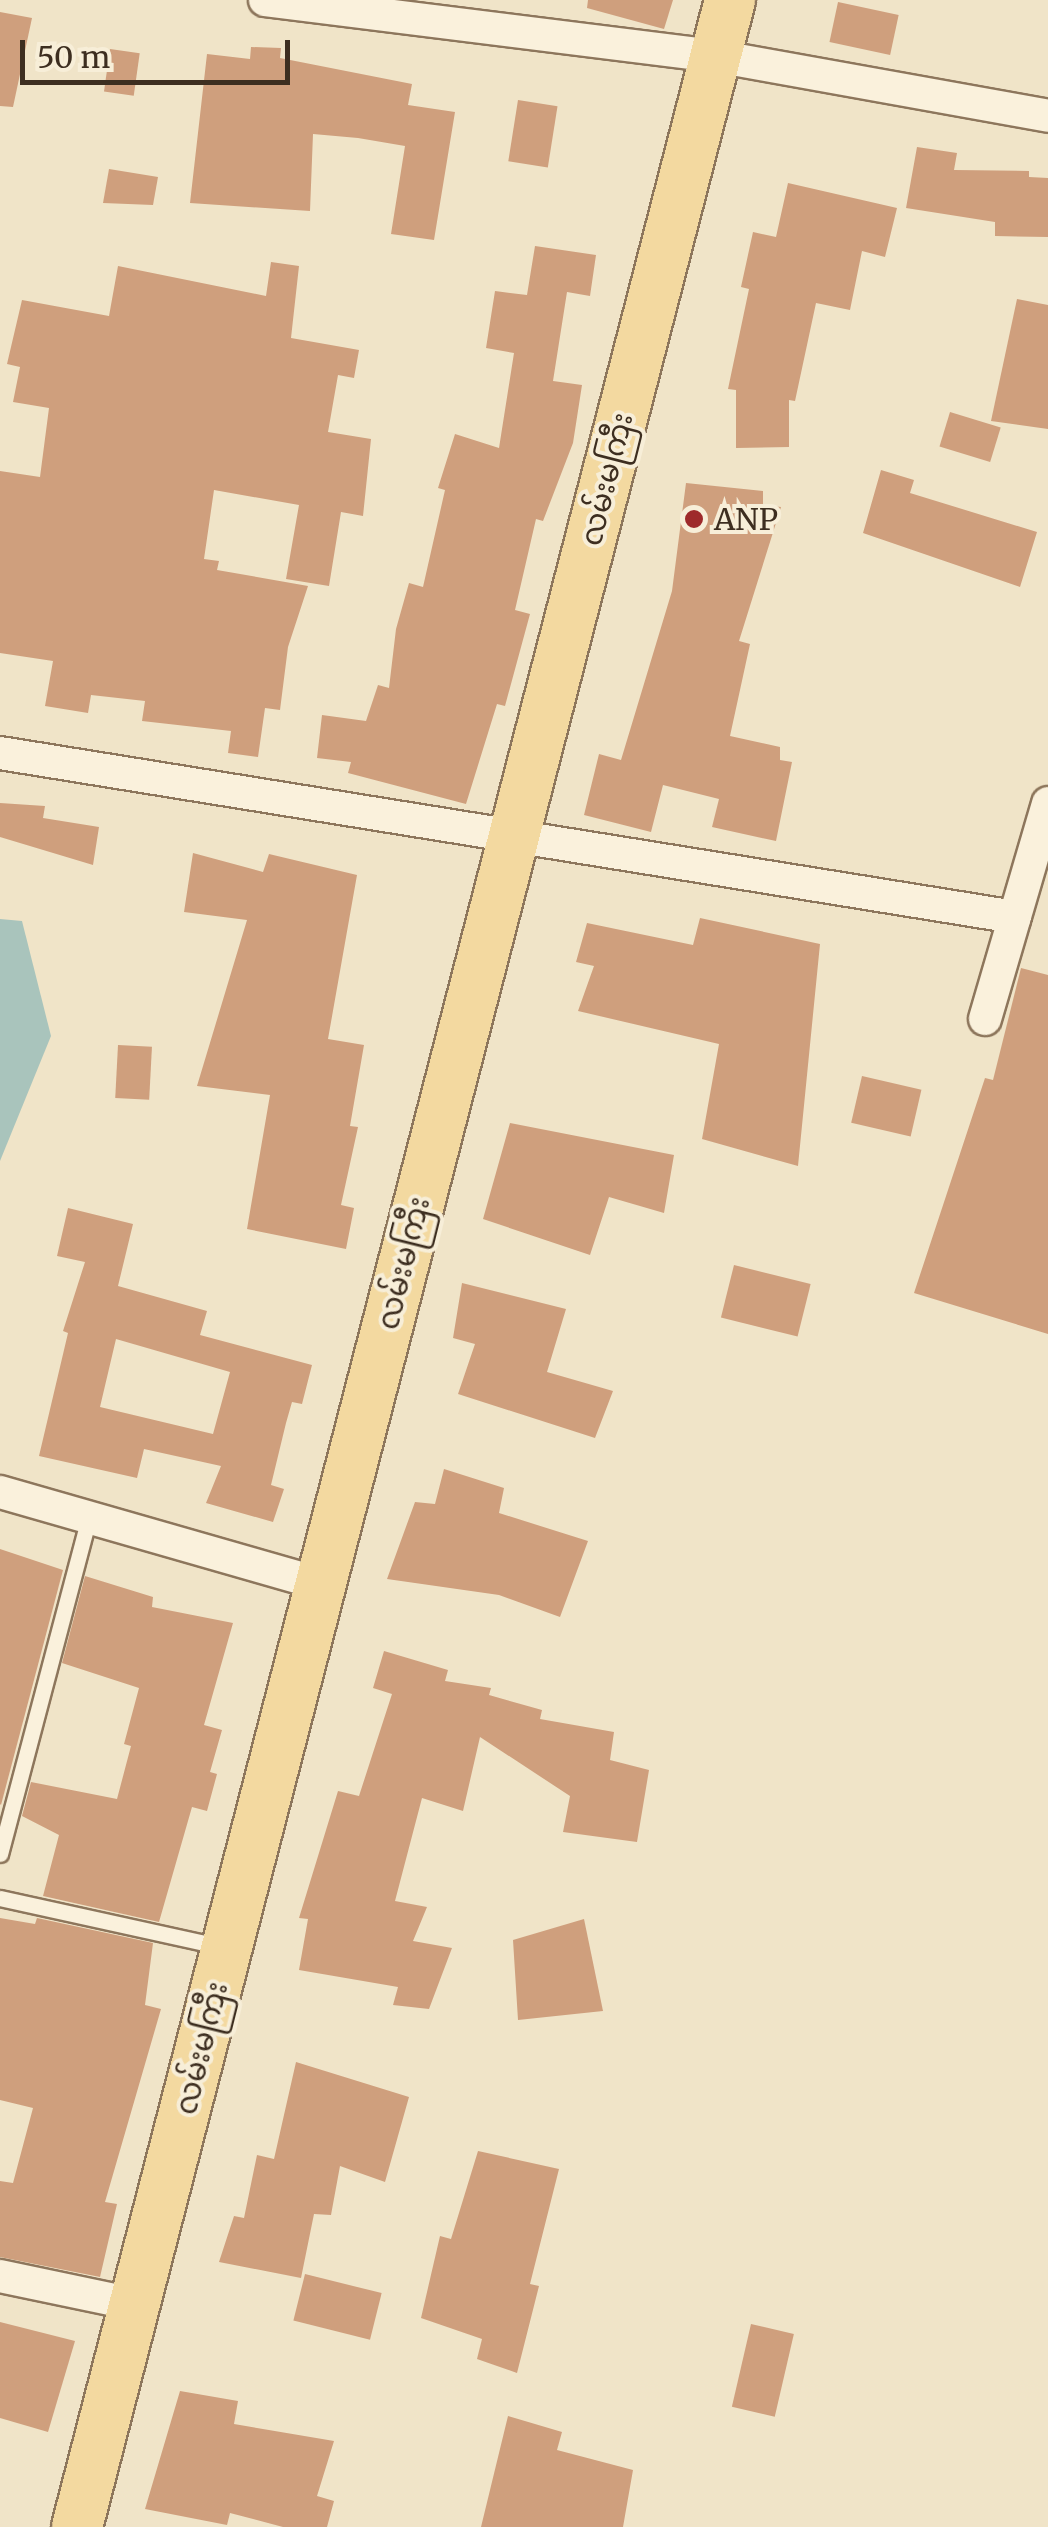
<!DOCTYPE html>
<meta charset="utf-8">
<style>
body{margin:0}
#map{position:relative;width:1048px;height:2527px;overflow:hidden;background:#f0e4c8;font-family:Merriweather,"Noto Sans Myanmar",serif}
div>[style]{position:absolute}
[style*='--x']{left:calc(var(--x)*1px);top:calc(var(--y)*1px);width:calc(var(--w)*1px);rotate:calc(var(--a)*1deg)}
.water>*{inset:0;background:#a9c4bc}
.building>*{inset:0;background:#cf9f7d;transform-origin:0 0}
.roads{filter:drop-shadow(2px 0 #8d765c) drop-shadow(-2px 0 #8d765c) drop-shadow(0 2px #8d765c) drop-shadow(0 -2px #8d765c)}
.lane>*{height:15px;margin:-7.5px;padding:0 7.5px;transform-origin:7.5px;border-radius:7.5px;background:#faf1dc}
.street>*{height:32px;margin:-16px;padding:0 16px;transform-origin:16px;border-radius:16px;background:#faf1dc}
.primary>*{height:50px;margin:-25px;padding:0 25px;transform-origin:25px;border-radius:25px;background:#f3d9a0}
.dots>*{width:28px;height:28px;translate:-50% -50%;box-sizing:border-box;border:5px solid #f7eed8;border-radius:50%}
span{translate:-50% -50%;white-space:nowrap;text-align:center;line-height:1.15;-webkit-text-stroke:8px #f7eed8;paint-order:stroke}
.street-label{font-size:30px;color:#3d2e20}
.poi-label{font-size:30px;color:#3d2e20}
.left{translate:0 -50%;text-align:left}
.scale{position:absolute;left:20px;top:40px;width:270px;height:45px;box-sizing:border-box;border:5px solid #3d2e20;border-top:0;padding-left:12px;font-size:30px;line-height:35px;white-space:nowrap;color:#3d2e20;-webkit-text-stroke:8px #f7eed8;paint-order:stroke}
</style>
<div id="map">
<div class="water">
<div style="clip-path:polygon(0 919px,22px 921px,51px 1036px,0 1161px)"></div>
</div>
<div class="building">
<div style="clip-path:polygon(588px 0,673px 0,664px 29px,587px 8px)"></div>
<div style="left:838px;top:2px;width:62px;height:41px;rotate:12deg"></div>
<div style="clip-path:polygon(0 12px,32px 18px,13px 107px,0 106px)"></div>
<div style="clip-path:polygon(251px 47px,281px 48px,280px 58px,412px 84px,408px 105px,455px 112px,434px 240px,391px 234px,405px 146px,358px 138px,313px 134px,310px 211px,190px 203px,207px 54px,250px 59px)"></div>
<div style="left:110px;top:49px;width:30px;height:43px;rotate:8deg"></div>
<div style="left:518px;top:100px;width:40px;height:62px;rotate:9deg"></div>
<div style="clip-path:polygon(917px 147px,957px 153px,954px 170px,1029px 171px,1029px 177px,1048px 178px,1048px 237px,995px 236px,995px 222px,906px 208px)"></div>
<div style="clip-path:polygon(109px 169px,158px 177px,153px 205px,103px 203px)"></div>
<div style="clip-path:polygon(788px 183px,897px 208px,885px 257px,862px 251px,850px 310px,816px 303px,795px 401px,789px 400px,789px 447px,736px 448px,736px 390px,728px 389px,749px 289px,741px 287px,753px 232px,776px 237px)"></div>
<div style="clip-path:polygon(535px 246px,596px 255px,590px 296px,567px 292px,553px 381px,582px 385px,573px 443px,543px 521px,536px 519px,515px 610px,530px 614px,505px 706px,497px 704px,466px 804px,348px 773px,351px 762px,317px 758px,322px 715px,366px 721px,378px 685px,389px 688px,396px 629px,409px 583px,423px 587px,445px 490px,438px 488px,455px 434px,499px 448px,514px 353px,486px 348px,495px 291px,527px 295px)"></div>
<div style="clip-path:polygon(271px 262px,299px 266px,291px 338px,359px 350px,354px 378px,338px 375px,328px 432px,371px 439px,363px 516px,341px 512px,329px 586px,286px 579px,299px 505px,214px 490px,204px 559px,219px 561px,217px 570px,308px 586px,288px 647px,280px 710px,265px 708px,258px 757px,228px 753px,231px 731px,142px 721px,145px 701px,91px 695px,88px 713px,45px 706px,53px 661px,0 653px,0 471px,40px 477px,49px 408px,13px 402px,20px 367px,7px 364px,22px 300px,109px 316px,118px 266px,266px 296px)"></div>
<div style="clip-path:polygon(1017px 299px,1048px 305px,1048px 429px,991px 421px)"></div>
<div style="left:950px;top:412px;width:53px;height:36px;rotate:17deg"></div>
<div style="clip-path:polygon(881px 470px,914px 480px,910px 493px,1037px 532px,1020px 587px,863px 533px)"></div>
<div style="clip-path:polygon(686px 483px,763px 491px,763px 505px,781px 507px,739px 641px,750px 644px,730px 736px,780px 747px,780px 760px,792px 762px,776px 841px,712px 827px,719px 799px,663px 785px,651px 832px,584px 815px,599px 754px,621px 760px,672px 591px)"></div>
<div style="clip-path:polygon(0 803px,45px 806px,43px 818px,99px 827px,93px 865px,0 837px)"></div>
<div style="clip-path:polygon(193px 853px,263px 872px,269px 854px,357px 875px,328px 1039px,364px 1045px,350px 1126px,358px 1127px,341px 1205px,354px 1208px,346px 1249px,247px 1229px,270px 1095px,197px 1086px,247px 920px,184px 912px)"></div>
<div style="clip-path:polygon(700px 918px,820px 944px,798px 1166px,702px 1139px,719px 1044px,578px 1011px,594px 966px,576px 962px,587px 923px,693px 945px)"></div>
<div style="clip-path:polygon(1021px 968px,1048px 975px,1048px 1334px,914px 1293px,985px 1078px,993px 1080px)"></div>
<div style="left:118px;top:1045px;width:34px;height:53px;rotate:3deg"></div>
<div style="left:862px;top:1076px;width:61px;height:48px;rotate:13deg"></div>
<div style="clip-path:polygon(510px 1123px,674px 1155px,664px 1213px,609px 1197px,590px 1255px,483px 1219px)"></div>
<div style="clip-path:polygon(evenodd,68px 1208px,133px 1224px,118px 1286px,207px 1311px,200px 1335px,312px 1365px,302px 1404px,292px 1402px,286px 1423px,271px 1485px,284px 1489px,273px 1522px,206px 1503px,221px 1466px,144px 1449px,137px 1478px,39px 1456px,68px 1333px,63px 1331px,85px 1262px,57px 1256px,68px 1208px,116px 1339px,230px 1372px,213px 1434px,100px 1407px,116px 1339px)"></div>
<div style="left:734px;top:1265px;width:79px;height:54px;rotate:14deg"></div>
<div style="clip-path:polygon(462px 1283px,566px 1309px,547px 1372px,613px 1391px,595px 1438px,458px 1394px,475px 1344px,453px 1338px)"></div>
<div style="clip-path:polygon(444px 1469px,504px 1488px,499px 1513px,588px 1541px,560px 1617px,499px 1595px,387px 1579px,415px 1502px,435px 1504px)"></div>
<div style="clip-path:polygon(0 1549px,63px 1570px,1px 1805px,0 1804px)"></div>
<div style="clip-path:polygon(85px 1576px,153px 1597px,152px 1607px,233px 1623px,204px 1725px,222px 1730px,210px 1772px,217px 1774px,207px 1811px,192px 1807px,159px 1922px,43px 1896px,59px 1835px,22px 1816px,31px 1782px,117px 1799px,131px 1746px,124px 1744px,139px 1688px,62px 1663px)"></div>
<div style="clip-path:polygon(384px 1651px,448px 1670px,445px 1681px,491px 1688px,489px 1695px,542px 1710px,540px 1719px,614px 1732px,610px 1760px,649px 1770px,637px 1842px,563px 1832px,570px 1796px,480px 1737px,463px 1811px,422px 1798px,395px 1901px,427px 1907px,413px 1941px,452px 1948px,429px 2009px,393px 2005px,398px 1987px,299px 1970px,308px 1919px,299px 1918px,338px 1791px,359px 1796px,392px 1694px,373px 1688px)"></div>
<div style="clip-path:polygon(0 1918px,35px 1924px,37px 1918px,153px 1943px,145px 2005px,161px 2009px,105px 2202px,117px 2204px,100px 2277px,0 2257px,0 2181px,13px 2183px,33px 2108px,0 2100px)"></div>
<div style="clip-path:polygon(584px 1919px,603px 2011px,518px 2020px,513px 1940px)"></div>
<div style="clip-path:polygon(296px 2062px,409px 2097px,385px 2182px,340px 2166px,331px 2215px,314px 2214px,301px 2278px,219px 2262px,234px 2216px,244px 2218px,257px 2155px,274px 2159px)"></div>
<div style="clip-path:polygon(478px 2151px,559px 2169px,530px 2284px,539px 2286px,517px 2373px,477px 2359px,482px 2339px,421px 2318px,440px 2236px,451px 2239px)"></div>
<div style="left:305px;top:2274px;width:79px;height:48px;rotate:14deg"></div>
<div style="clip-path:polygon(0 2322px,75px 2341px,48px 2432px,0 2418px)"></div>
<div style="left:751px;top:2324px;width:44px;height:85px;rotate:13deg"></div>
<div style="clip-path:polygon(180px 2391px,238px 2401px,234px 2424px,334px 2441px,317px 2496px,334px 2501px,327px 2527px,283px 2527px,230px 2513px,227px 2525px,145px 2509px)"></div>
<div style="clip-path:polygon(508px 2416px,562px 2432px,557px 2450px,633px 2470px,623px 2527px,481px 2527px)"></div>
</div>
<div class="roads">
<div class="lane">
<div style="--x:0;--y:1854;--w:349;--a:-75.2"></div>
<div style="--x:0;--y:1898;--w:227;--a:12.4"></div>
</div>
<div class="street">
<div style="--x:265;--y:0;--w:454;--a:7.1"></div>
<div style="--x:716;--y:56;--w:337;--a:10.2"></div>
<div style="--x:0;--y:753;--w:1028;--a:9.18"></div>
<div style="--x:985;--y:1019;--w:225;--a:-73.7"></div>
<div style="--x:0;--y:1492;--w:334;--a:16"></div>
<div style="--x:0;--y:2276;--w:137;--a:11.8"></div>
</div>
<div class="primary">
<div style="--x:77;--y:2527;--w:2610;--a:-75.51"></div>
</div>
</div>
<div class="dots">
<div style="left:694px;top:519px;background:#9e2a2b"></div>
</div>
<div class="street-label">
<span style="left:606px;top:479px;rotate:-76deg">လမ်းမကြီး</span>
<span style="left:403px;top:1263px;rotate:-76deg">လမ်းမကြီး</span>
<span style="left:201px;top:2048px;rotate:-76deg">လမ်းမကြီး</span>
</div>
<div class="poi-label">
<span class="left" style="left:714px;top:519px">ANP</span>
</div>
<div class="scale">50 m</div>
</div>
